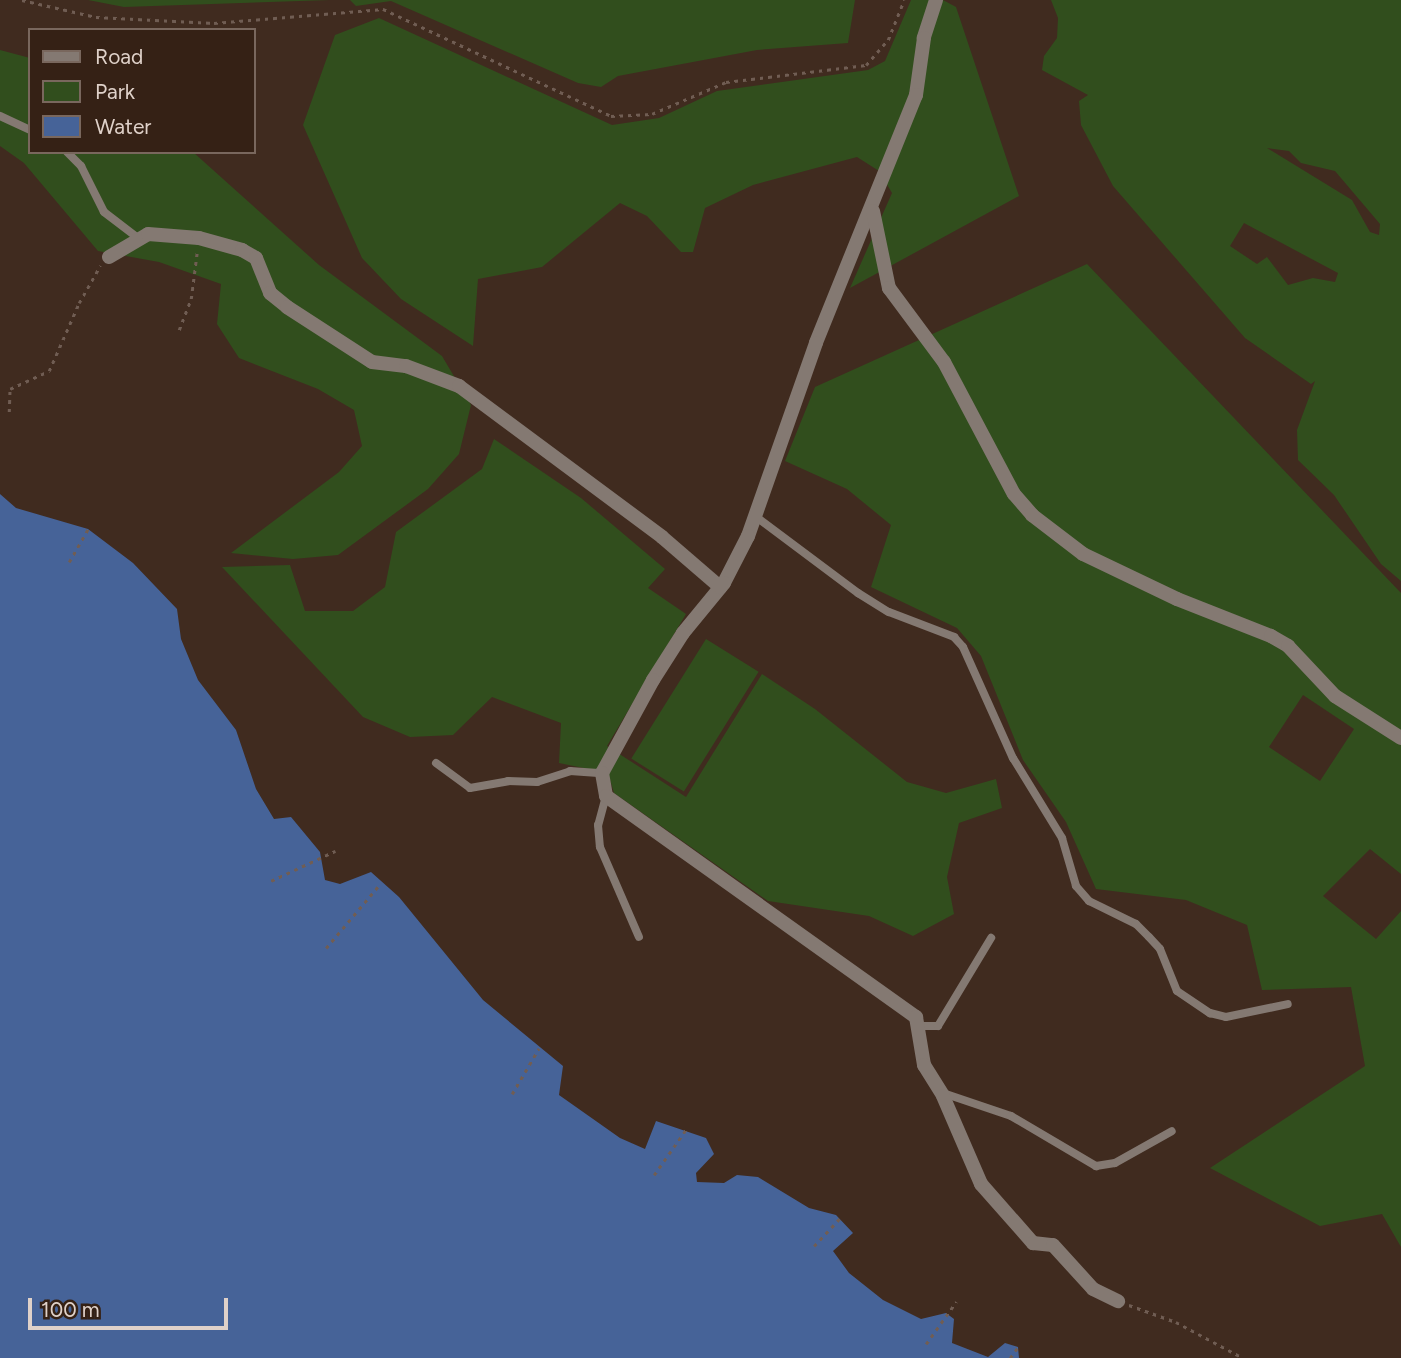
<!DOCTYPE html>
<style>
body{margin:0}
#map{position:relative;width:1401px;height:1358px;overflow:hidden;background:#402b1f;font-family:Figtree,sans-serif}
div>[style]{position:absolute}
[style*='--x']{left:calc(var(--x)*1px);top:calc(var(--y)*1px);width:calc(var(--w)*1px);rotate:calc(var(--a)*1deg)}
.green>*{inset:0;background:#314e1d;transform-origin:0 0}
.water>*{inset:0;background:#466398}
.path>*{height:2.5px;margin-top:-1.25px;transform-origin:0;background:repeating-linear-gradient(90deg,#705d53 0 3.5px,transparent 0 8.5px)}
.lane>*{height:8px;margin:-4px;padding:0 4px;transform-origin:4px;border-radius:4px;background:#847972}
.street>*{height:14px;margin:-7px;padding:0 7px;transform-origin:7px;border-radius:7px;background:#847972}
span{translate:-50% -50%;white-space:nowrap;text-align:center;line-height:1.15;-webkit-text-stroke:5px #352115;paint-order:stroke}
.legend{position:absolute;left:28px;top:28px;width:228px;height:126px;box-sizing:border-box;background:#352115;border:2px solid #79675d;margin:0;padding:9px 12px;list-style:none;font-size:21px;color:#dfd1c9}
.legend li{display:flex;align-items:center;gap:14px;height:35px}
.legend b{width:35px;border:2px solid #79675d}
.scale{position:absolute;left:28px;top:1298px;width:200px;height:32px;box-sizing:border-box;border:4px solid #dfd1c9;border-top:0;padding-left:9px;font-size:21px;line-height:24px;white-space:nowrap;color:#dfd1c9;-webkit-text-stroke:5px #352115;paint-order:stroke}
</style>
<div id="map">
<div class="green">
<div style="clip-path:polygon(88px 0,330px 0,124px 7px)"></div>
<div style="clip-path:polygon(350px 0,855px 0,848px 43px,757px 50px,618px 76px,601px 87px,578px 83px,391px 1px,356px 6px)"></div>
<div style="clip-path:polygon(911px 0,943px 0,956px 7px,1019px 196px,850px 288px,892px 193px,879px 171px,857px 157px,753px 185px,705px 208px,693px 252px,681px 252px,647px 216px,620px 203px,542px 267px,478px 279px,473px 346px,401px 299px,362px 258px,303px 125px,335px 35px,379px 18px,612px 125px,659px 118px,717px 91px,868px 70px,885px 61px)"></div>
<div style="clip-path:polygon(evenodd,1051px 0,1401px 0,1401px 581px,1381px 564px,1334px 495px,1298px 460px,1297px 430px,1315px 381px,1311px 384px,1245px 338px,1113px 186px,1081px 125px,1079px 101px,1088px 95px,1042px 70px,1044px 56px,1057px 38px,1058px 18px,1051px 0,1267px 148px,1289px 151px,1301px 163px,1335px 171px,1380px 224px,1379px 235px,1370px 232px,1352px 200px,1267px 148px,1051px 0,1244px 223px,1338px 273px,1335px 282px,1313px 278px,1288px 285px,1267px 257px,1257px 264px,1230px 246px,1244px 223px)"></div>
<div style="clip-path:polygon(0 50px,30px 58px,30px 152px,193px 152px,319px 265px,442px 356px,471px 405px,459px 454px,428px 489px,338px 555px,293px 559px,231px 553px,339px 472px,362px 446px,354px 410px,318px 389px,239px 358px,217px 324px,221px 284px,159px 262px,98px 251px,24px 163px,0 146px)"></div>
<div style="clip-path:polygon(evenodd,1087px 264px,1401px 593px,1401px 874px,1370px 849px,1323px 896px,1376px 939px,1401px 911px,1401px 1247px,1382px 1214px,1320px 1226px,1210px 1168px,1365px 1066px,1351px 987px,1262px 990px,1247px 925px,1186px 900px,1096px 889px,1066px 822px,1023px 760px,981px 656px,957px 628px,871px 587px,891px 525px,847px 489px,785px 461px,815px 387px,1087px 264px,1303px 695px,1354px 729px,1320px 781px,1269px 747px,1303px 695px)"></div>
<div style="clip-path:polygon(494px 439px,581px 498px,665px 569px,648px 588px,686px 614px,607px 746px,686px 797px,762px 674px,815px 709px,907px 782px,946px 793px,996px 779px,1002px 808px,959px 823px,947px 877px,954px 914px,913px 936px,869px 916px,768px 901px,614px 793px,608px 773px,559px 763px,561px 723px,492px 697px,453px 735px,410px 737px,363px 717px,222px 567px,290px 565px,305px 611px,353px 611px,385px 587px,396px 532px,482px 469px)"></div>
<div style="left:706px;top:639px;width:62px;height:141px;rotate:32deg"></div>
</div>
<div class="water">
<div style="clip-path:polygon(0 494px,16px 508px,88px 529px,133px 563px,177px 609px,181px 639px,198px 680px,236px 730px,256px 789px,274px 819px,291px 817px,320px 852px,325px 880px,340px 884px,371px 872px,399px 897px,483px 1000px,563px 1066px,559px 1095px,620px 1138px,645px 1149px,656px 1121px,706px 1138px,714px 1154px,696px 1173px,697px 1182px,724px 1183px,737px 1175px,758px 1177px,809px 1208px,836px 1215px,853px 1233px,833px 1251px,849px 1273px,883px 1300px,921px 1319px,946px 1313px,954px 1319px,952px 1343px,988px 1357px,1005px 1343px,1018px 1347px,1019px 1358px,0 1358px)"></div>
</div>
<div class="path">
<div style="--x:22;--y:0;--w:76;--a:12.9"></div>
<div style="--x:96;--y:17;--w:118;--a:2.9"></div>
<div style="--x:214;--y:23;--w:170;--a:-4.7"></div>
<div style="--x:383;--y:9;--w:252;--a:25.1"></div>
<div style="--x:611;--y:116;--w:41;--a:-2.8"></div>
<div style="--x:652;--y:114;--w:81;--a:-23.4"></div>
<div style="--x:726;--y:82;--w:141;--a:-6.9"></div>
<div style="--x:866;--y:65;--w:33;--a:-49"></div>
<div style="--x:888;--y:40;--w:43;--a:-68.2"></div>
<div style="--x:179;--y:330;--w:33;--a:-69"></div>
<div style="--x:191;--y:299;--w:47;--a:-82.7"></div>
<div style="--x:9;--y:412;--w:23;--a:-88"></div>
<div style="--x:10;--y:389;--w:43;--a:-24.8"></div>
<div style="--x:49;--y:371;--w:74;--a:-66.2"></div>
<div style="--x:79;--y:303;--w:43;--a:-60.4"></div>
<div style="--x:69;--y:562;--w:38;--a:-60"></div>
<div style="--x:271;--y:881;--w:71;--a:-25.1"></div>
<div style="--x:326;--y:948;--w:85;--a:-49.8"></div>
<div style="--x:512;--y:1094;--w:53;--a:-59.6"></div>
<div style="--x:654;--y:1175;--w:57;--a:-54.9"></div>
<div style="--x:814;--y:1246;--w:38;--a:-47"></div>
<div style="--x:1129;--y:1305;--w:50;--a:19.9"></div>
<div style="--x:1176;--y:1322;--w:76;--a:28.2"></div>
<div style="--x:926;--y:1344;--w:52;--a:-54.5"></div>
<div style="--x:1010;--y:1358;--w:14;--a:-54"></div>
</div>
<div class="lane">
<div style="--x:0;--y:116;--w:33;--a:25"></div>
<div style="--x:67;--y:152;--w:20;--a:45"></div>
<div style="--x:81;--y:166;--w:51;--a:63.4"></div>
<div style="--x:104;--y:212;--w:43;--a:37.4"></div>
<div style="--x:755;--y:516;--w:129;--a:36.8"></div>
<div style="--x:858;--y:593;--w:36;--a:32"></div>
<div style="--x:889;--y:612;--w:70;--a:21"></div>
<div style="--x:954;--y:637;--w:13;--a:48"></div>
<div style="--x:963;--y:647;--w:122;--a:65.8"></div>
<div style="--x:1013;--y:758;--w:94;--a:58.5"></div>
<div style="--x:1062;--y:838;--w:50;--a:73.7"></div>
<div style="--x:1076;--y:886;--w:20;--a:49"></div>
<div style="--x:1089;--y:901;--w:52;--a:26.1"></div>
<div style="--x:1136;--y:924;--w:18;--a:45"></div>
<div style="--x:1149;--y:937;--w:16;--a:47"></div>
<div style="--x:1160;--y:949;--w:45;--a:68"></div>
<div style="--x:1177;--y:991;--w:40;--a:34"></div>
<div style="--x:1210;--y:1013;--w:16;--a:14"></div>
<div style="--x:1226;--y:1017;--w:63;--a:-11.8"></div>
<div style="--x:436;--y:763;--w:42;--a:36.3"></div>
<div style="--x:470;--y:788;--w:39;--a:-10"></div>
<div style="--x:508;--y:781;--w:29;--a:2"></div>
<div style="--x:537;--y:782;--w:35;--a:-18"></div>
<div style="--x:570;--y:771;--w:32;--a:4"></div>
<div style="--x:606;--y:796;--w:30;--a:105"></div>
<div style="--x:598;--y:825;--w:22;--a:85"></div>
<div style="--x:600;--y:847;--w:98;--a:66.6"></div>
<div style="--x:919;--y:1026;--w:19;--a:0"></div>
<div style="--x:938;--y:1026;--w:103;--a:-58.9"></div>
<div style="--x:940;--y:1092;--w:75;--a:18.7"></div>
<div style="--x:1011;--y:1116;--w:99;--a:30.5"></div>
<div style="--x:1096;--y:1166;--w:19;--a:-9"></div>
<div style="--x:1115;--y:1163;--w:65;--a:-29.3"></div>
</div>
<div class="street">
<div style="--x:936;--y:0;--w:40;--a:108"></div>
<div style="--x:924;--y:38;--w:58;--a:98"></div>
<div style="--x:916;--y:95;--w:267;--a:112"></div>
<div style="--x:816;--y:343;--w:205;--a:109.4"></div>
<div style="--x:748;--y:536;--w:53;--a:117.1"></div>
<div style="--x:724;--y:583;--w:65;--a:129.4"></div>
<div style="--x:683;--y:633;--w:56;--a:122.6"></div>
<div style="--x:653;--y:680;--w:106;--a:118.7"></div>
<div style="--x:602;--y:773;--w:23;--a:80"></div>
<div style="--x:606;--y:796;--w:381;--a:35.5"></div>
<div style="--x:916;--y:1017;--w:49;--a:80.5"></div>
<div style="--x:924;--y:1065;--w:36;--a:58"></div>
<div style="--x:943;--y:1096;--w:96;--a:66.6"></div>
<div style="--x:981;--y:1184;--w:79;--a:48.6"></div>
<div style="--x:1033;--y:1243;--w:20;--a:6"></div>
<div style="--x:1053;--y:1245;--w:59;--a:47.7"></div>
<div style="--x:1093;--y:1289;--w:28;--a:26"></div>
<div style="--x:873;--y:211;--w:79;--a:78.3"></div>
<div style="--x:889;--y:288;--w:92;--a:53.4"></div>
<div style="--x:944;--y:362;--w:149;--a:62.1"></div>
<div style="--x:1014;--y:494;--w:28;--a:49"></div>
<div style="--x:1032;--y:515;--w:64;--a:37.4"></div>
<div style="--x:1083;--y:554;--w:104;--a:25.6"></div>
<div style="--x:1177;--y:599;--w:101;--a:21.5"></div>
<div style="--x:1271;--y:636;--w:20;--a:30"></div>
<div style="--x:1288;--y:646;--w:69;--a:46.8"></div>
<div style="--x:1335;--y:696;--w:78;--a:32.5"></div>
<div style="--x:109;--y:257;--w:45;--a:-30.5"></div>
<div style="--x:148;--y:234;--w:51;--a:4.5"></div>
<div style="--x:199;--y:238;--w:45;--a:15.6"></div>
<div style="--x:242;--y:250;--w:16;--a:30"></div>
<div style="--x:256;--y:258;--w:38;--a:68"></div>
<div style="--x:270;--y:293;--w:22;--a:39"></div>
<div style="--x:287;--y:307;--w:101;--a:32.9"></div>
<div style="--x:372;--y:362;--w:34;--a:7"></div>
<div style="--x:406;--y:366;--w:57;--a:20.7"></div>
<div style="--x:459;--y:386;--w:253;--a:36.6"></div>
<div style="--x:662;--y:537;--w:77;--a:40.8"></div>
</div>
<ul class="legend">
<li><b style="height:9px;background:#847972"></b>Road</li>
<li><b style="height:19px;background:#314e1d"></b>Park</li>
<li><b style="height:19px;background:#466398"></b>Water</li>
</ul>
<div class="scale">100 m</div>
</div>
